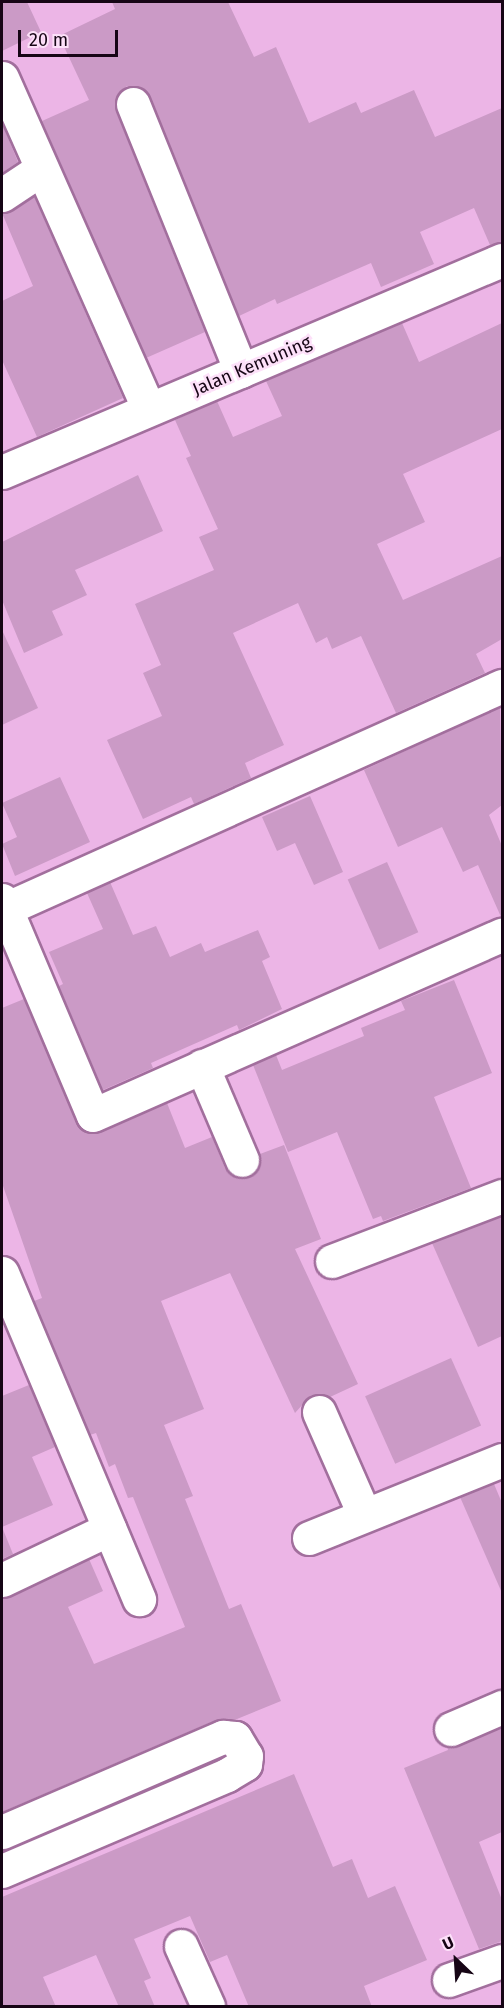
<!DOCTYPE html>
<style>
body{margin:0}
#map{position:relative;width:504px;height:2008px;overflow:hidden;background:#ecb5e6;font-family:"Fira Sans",sans-serif}
div>[style]{position:absolute}
[style*='--x']{left:calc(var(--x)*1px);top:calc(var(--y)*1px);width:calc(var(--w)*1px);rotate:calc(var(--a)*1deg)}
.building>*{inset:0;background:#cb9ac6;transform-origin:0 0}
.roads{filter:drop-shadow(2px 0 #a26f9d) drop-shadow(-2px 0 #a26f9d) drop-shadow(0 2px #a26f9d) drop-shadow(0 -2px #a26f9d)}
.minor>*{height:33px;margin:-16.5px;padding:0 16.5px;transform-origin:16.5px;border-radius:16.5px;background:#fff}
span{translate:-50% -50%;white-space:nowrap;text-align:center;line-height:1.15;-webkit-text-stroke:5px #fde0f9;paint-order:stroke}
.street-label{font-size:18px;color:#160515}
.frame{position:absolute;inset:0;border:3px solid #160515;pointer-events:none}
.north{position:absolute;left:426px;top:1930px;width:60px;height:60px;-webkit-text-stroke:4px #fde0f9;paint-order:stroke;rotate:335deg;font-size:16px;font-weight:700;line-height:24px;text-align:center;color:#160515}
.north::after{content:'';display:block;margin:auto;width:21px;height:27px;background:#160515;clip-path:polygon(50% 0,100% 100%,50% 72%,0 100%)}
.scale{position:absolute;left:18px;top:30px;width:100px;height:27px;box-sizing:border-box;border:3px solid #160515;border-top:0;padding-left:8px;font-size:18px;line-height:21px;white-space:nowrap;color:#160515;-webkit-text-stroke:4px #fde0f9;paint-order:stroke}
</style>
<div id="map">
<div class="building">
<div style="clip-path:polygon(2px 2px,27px 2px,41px 32px,2px 51px)"></div>
<div style="clip-path:polygon(112px 2px,228px 2px,254px 57px,276px 47px,309px 123px,356px 102px,361px 113px,414px 90px,435px 137px,502px 108px,502px 242px,490px 245px,474px 208px,420px 232px,434px 264px,381px 287px,371px 263px,277px 304px,275px 299px,239px 316px,150px 97px,144px 89px,127px 86px,118px 93px,116px 111px,205px 332px,146px 358px,42px 121px,89px 100px,59px 36px,115px 9px)"></div>
<div style="clip-path:polygon(2px 123px,18px 162px,2px 173px)"></div>
<div style="clip-path:polygon(34px 196px,123px 398px,37px 437px,2px 360px,2px 301px,33px 286px,2px 213px)"></div>
<div style="clip-path:polygon(402px 323px,419px 362px,502px 323px,502px 429px,403px 474px,425px 522px,377px 544px,403px 600px,502px 556px,502px 639px,476px 654px,485px 673px,396px 713px,361px 636px,332px 649px,327px 637px,316px 643px,298px 603px,233px 633px,284px 745px,245px 763px,251px 778px,194px 804px,191px 797px,143px 819px,107px 740px,162px 716px,143px 673px,161px 665px,135px 604px,214px 570px,199px 537px,218px 529px,186px 458px,191px 456px,175px 420px,217px 401px,233px 437px,282px 416px,266px 381px)"></div>
<div style="clip-path:polygon(138px 475px,163px 531px,75px 570px,87px 595px,52px 611px,63px 635px,24px 653px,2px 600px,2px 542px)"></div>
<div style="clip-path:polygon(2px 630px,38px 708px,2px 725px)"></div>
<div style="clip-path:polygon(500px 707px,502px 805px,489px 815px,502px 846px,501px 917px,478px 865px,463px 872px,442px 827px,398px 847px,364px 770px)"></div>
<div style="clip-path:polygon(60px 777px,90px 842px,15px 876px,2px 844px,17px 837px,2px 803px)"></div>
<div style="clip-path:polygon(310px 796px,343px 872px,314px 885px,295px 843px,277px 851px,262px 817px)"></div>
<div style="left:387px;top:862px;width:77px;height:43px;rotate:66deg"></div>
<div style="clip-path:polygon(110px 882px,133px 935px,156px 926px,170px 957px,201px 943px,205px 952px,258px 930px,270px 957px,262px 961px,282px 1009px,239px 1030px,237px 1025px,151px 1063px,153px 1068px,103px 1090px,59px 986px,63px 984px,49px 952px,103px 929px,87px 893px)"></div>
<div style="clip-path:polygon(454px 980px,492px 1073px,434px 1097px,471px 1188px,383px 1221px,381px 1216px,373px 1219px,337px 1132px,288px 1152px,253px 1065px,276px 1055px,282px 1070px,364px 1036px,361px 1028px,405px 1010px,401px 1001px)"></div>
<div style="clip-path:polygon(24px 999px,82px 1130px,101px 1132px,167px 1103px,185px 1148px,212px 1137px,225px 1168px,240px 1179px,257px 1172px,260px 1154px,284px 1145px,321px 1239px,295px 1249px,358px 1384px,330px 1397px,311px 1395px,295px 1413px,230px 1273px,161px 1301px,204px 1409px,164px 1425px,193px 1496px,185px 1499px,229px 1609px,241px 1604px,281px 1701px,237px 1719px,216px 1720px,2px 1812px,2px 1599px,89px 1559px,103px 1591px,68px 1607px,94px 1664px,185px 1627px,133px 1497px,128px 1498px,115px 1464px,109px 1467px,96px 1433px,90px 1435px,34px 1301px,42px 1298px,2px 1183px,2px 1008px)"></div>
<div style="clip-path:polygon(502px 1216px,502px 1336px,478px 1347px,432px 1243px)"></div>
<div style="left:451px;top:1358px;width:74px;height:94px;rotate:66deg"></div>
<div style="clip-path:polygon(29px 1385px,55px 1447px,32px 1457px,53px 1505px,2px 1527px,2px 1396px)"></div>
<div style="clip-path:polygon(494px 1484px,502px 1503px,502px 1593px,460px 1497px)"></div>
<div style="clip-path:polygon(2px 1527px,13px 1554px,2px 1559px)"></div>
<div style="clip-path:polygon(502px 1727px,502px 1832px,479px 1842px,502px 1900px,502px 1941px,479px 1949px,404px 1768px,448px 1750px,447px 1747px,458px 1746px)"></div>
<div style="clip-path:polygon(294px 1774px,333px 1867px,352px 1859px,368px 1898px,395px 1886px,427px 1960px,364px 1986px,372px 2007px,249px 2007px,227px 1955px,210px 1962px,190px 1916px,134px 1939px,151px 1978px,144px 1981px,155px 2007px,119px 2007px,96px 1955px,43px 1977px,56px 2007px,2px 2007px,2px 1897px)"></div>
</div>
<div class="roads">
<div class="minor">
<div style="--x:2;--y:78;--w:361;--a:66.1"></div>
<div style="--x:133;--y:104;--w:288;--a:68"></div>
<div style="--x:2;--y:195;--w:47;--a:-33.7"></div>
<div style="--x:2;--y:472;--w:543;--a:-22.98"></div>
<div style="--x:2;--y:900;--w:233;--a:67.1"></div>
<div style="--x:93;--y:1115;--w:447;--a:-23.8"></div>
<div style="--x:5;--y:909;--w:545;--a:-24.17"></div>
<div style="--x:202;--y:1066;--w:102;--a:66.9"></div>
<div style="--x:332;--y:1261;--w:182;--a:-20.9"></div>
<div style="--x:2;--y:1273;--w:354;--a:67.2"></div>
<div style="--x:319;--y:1412;--w:111;--a:66.2"></div>
<div style="--x:309;--y:1538;--w:208;--a:-22"></div>
<div style="--x:2;--y:1580;--w:119;--a:-25.5"></div>
<div style="--x:451;--y:1729;--w:56;--a:-23.3"></div>
<div style="--x:2;--y:1832;--w:241;--a:-23.3"></div>
<div style="--x:223;--y:1737;--w:12;--a:5"></div>
<div style="--x:235;--y:1738;--w:21;--a:59"></div>
<div style="--x:246;--y:1756;--w:8;--a:97"></div>
<div style="--x:245;--y:1764;--w:21;--a:149"></div>
<div style="--x:227;--y:1775;--w:245;--a:156.9"></div>
<div style="--x:181;--y:1946;--w:66;--a:65.8"></div>
<div style="--x:449;--y:1980;--w:56;--a:-19.7"></div>
</div>
</div>
<div class="street-label">
<span style="left:252px;top:366px;rotate:-23deg">Jalan Kemuning</span>
</div>
<div class="frame"></div>
<div class="north">U</div>
<div class="scale">20 m</div>
</div>
